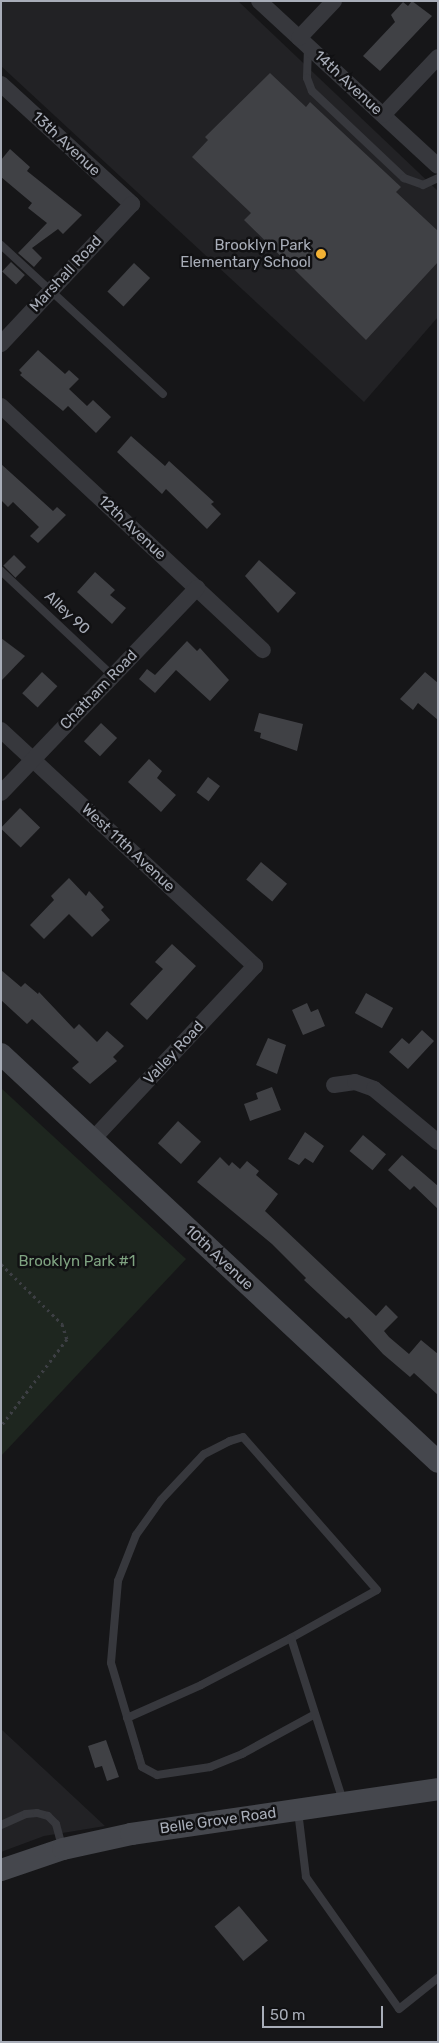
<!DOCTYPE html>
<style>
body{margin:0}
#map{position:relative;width:439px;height:2043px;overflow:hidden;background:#161618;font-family:Rubik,sans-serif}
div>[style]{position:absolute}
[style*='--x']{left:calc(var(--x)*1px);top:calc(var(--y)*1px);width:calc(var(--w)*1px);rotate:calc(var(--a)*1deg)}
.built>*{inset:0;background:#222225}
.green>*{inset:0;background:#1e261f}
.building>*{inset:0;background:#404145;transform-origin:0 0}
.path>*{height:3px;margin-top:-1.5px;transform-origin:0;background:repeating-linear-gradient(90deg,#3d3f44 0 2.5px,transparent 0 6.5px)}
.lane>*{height:8px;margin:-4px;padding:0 4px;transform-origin:4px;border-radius:4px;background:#37383d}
.street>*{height:16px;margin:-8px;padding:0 8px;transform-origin:8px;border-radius:8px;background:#37383d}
.secondary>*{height:22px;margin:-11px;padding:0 11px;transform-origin:11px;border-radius:11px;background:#45474d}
.dots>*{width:14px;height:14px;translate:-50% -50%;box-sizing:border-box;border:2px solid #111113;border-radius:50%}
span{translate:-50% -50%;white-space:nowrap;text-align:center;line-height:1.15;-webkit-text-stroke:5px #111113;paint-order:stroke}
.street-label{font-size:15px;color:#a8adb8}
.poi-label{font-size:15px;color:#a8adb8}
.right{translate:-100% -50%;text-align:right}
.park-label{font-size:15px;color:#7fa381}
.frame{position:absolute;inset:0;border:2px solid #a8adb8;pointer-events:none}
.scale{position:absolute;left:262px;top:2006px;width:121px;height:22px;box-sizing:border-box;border:2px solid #a8adb8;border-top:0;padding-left:6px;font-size:15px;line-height:18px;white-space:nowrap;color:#a8adb8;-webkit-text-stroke:4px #111113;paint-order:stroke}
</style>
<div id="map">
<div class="built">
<div style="clip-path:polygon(1px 1px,238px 1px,438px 191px,438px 317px,364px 402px,1px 66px)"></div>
<div style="clip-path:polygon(1px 1729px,105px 1826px,44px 1836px,1px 1852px)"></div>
</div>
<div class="green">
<div style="clip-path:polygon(1px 1088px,186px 1259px,1px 1456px)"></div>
</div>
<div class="building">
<div style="clip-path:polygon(412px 1px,432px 16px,380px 71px,363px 56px,395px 22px,391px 15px,403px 2px,408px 6px)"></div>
<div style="clip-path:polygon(270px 73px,306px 107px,310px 102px,401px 187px,396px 192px,438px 231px,438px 262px,366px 340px,244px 220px,251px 213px,192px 157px,208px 140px,205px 137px)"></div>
<div style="clip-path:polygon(10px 149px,30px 167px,27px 171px,82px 215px,63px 234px,58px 229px,32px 248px,42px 258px,34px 267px,18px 253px,47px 223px,28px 208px,32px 203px,1px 177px,1px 160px)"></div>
<div style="left:11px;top:262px;width:19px;height:13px;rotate:43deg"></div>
<div style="left:134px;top:263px;width:22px;height:39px;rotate:43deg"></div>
<div style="clip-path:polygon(38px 350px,65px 374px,69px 370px,79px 379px,69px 389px,87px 406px,93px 400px,111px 417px,96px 433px,68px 406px,63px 411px,20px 375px,22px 373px,19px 370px)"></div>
<div style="clip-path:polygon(131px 436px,165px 466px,169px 461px,214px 502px,211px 504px,221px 514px,207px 529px,166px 489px,162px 494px,117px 452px)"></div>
<div style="clip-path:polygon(1px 464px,53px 511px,57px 507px,66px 515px,38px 543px,30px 536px,39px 527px,13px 502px,8px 507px,1px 500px)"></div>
<div style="left:14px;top:555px;width:17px;height:15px;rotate:45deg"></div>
<div style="clip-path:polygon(259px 560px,296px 593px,278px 613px,245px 576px)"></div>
<div style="clip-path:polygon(95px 572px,115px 590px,110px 595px,126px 608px,112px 624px,77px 592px)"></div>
<div style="clip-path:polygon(1px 638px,25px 656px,1px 681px)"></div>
<div style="clip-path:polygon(187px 641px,197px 651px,200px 648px,229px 680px,210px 701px,176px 670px,155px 693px,139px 679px,147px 669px,155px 675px)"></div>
<div style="left:42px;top:672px;width:21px;height:29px;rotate:43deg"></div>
<div style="clip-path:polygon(425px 672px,438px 683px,438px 720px,418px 703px,413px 710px,400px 699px)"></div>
<div style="clip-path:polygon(259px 713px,303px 724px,297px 751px,260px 738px,261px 733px,254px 731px)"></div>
<div style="left:101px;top:723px;width:22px;height:25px;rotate:43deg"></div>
<div style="clip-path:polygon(149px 759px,162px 771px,157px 778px,176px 795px,161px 812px,128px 782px)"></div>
<div style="left:208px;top:777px;width:15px;height:19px;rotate:37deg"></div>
<div style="left:20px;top:808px;width:28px;height:28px;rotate:44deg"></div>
<div style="left:261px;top:862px;width:34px;height:23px;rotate:40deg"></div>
<div style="clip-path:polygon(69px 878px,86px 896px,89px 891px,104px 907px,101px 910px,110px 920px,92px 937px,69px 914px,44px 939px,30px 925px,54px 900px,51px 896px)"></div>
<div style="clip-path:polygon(172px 944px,196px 966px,147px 1020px,130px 1004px,163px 969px,155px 962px)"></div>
<div style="clip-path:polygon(1px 970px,21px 987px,25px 983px,38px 994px,39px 992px,74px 1029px,79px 1024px,97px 1042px,107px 1031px,124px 1046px,113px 1057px,117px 1061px,90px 1084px,72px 1068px,79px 1062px,32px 1019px,27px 1024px,1px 1000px)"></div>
<div style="left:366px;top:993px;width:31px;height:23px;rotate:29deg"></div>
<div style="clip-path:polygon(307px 1003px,311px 1012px,318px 1009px,325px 1026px,303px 1035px,292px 1010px)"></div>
<div style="clip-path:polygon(422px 1030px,434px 1041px,408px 1069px,389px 1052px,402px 1038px,409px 1044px)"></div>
<div style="clip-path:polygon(268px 1038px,286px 1045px,277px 1074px,256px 1065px)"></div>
<div style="clip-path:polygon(272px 1087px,281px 1110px,250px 1121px,244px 1104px,258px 1099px,256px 1093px)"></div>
<div style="left:178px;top:1121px;width:31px;height:30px;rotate:42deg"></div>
<div style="clip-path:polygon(305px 1132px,324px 1146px,313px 1163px,305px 1158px,299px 1165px,288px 1159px)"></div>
<div style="left:363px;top:1135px;width:30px;height:21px;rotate:40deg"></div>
<div style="clip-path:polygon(402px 1155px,438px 1186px,438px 1209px,414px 1186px,410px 1190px,388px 1170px)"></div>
<div style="clip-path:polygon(220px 1157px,229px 1166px,232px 1162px,240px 1169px,247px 1161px,259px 1171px,256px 1175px,278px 1194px,265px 1211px,376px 1316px,386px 1305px,398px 1317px,384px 1331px,389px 1337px,409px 1354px,421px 1340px,438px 1354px,438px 1395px,414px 1373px,410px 1377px,383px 1354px,349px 1317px,346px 1319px,304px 1280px,306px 1278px,272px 1244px,197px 1182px)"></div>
<div style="clip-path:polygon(106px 1740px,119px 1777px,107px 1781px,102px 1766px,95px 1768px,88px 1746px)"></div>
<div style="left:239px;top:1906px;width:45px;height:32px;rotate:50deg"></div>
</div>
<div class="path">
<div style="--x:1;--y:1264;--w:86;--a:44.5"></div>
<div style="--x:62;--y:1324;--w:16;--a:72"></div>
<div style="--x:67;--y:1339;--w:109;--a:127.2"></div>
</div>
<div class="lane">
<div style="--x:308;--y:48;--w:30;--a:92"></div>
<div style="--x:307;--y:78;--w:14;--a:69"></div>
<div style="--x:312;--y:91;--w:127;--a:43.4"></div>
<div style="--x:404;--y:178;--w:20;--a:20"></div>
<div style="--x:423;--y:185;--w:17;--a:-25"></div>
<div style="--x:1;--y:245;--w:220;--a:42.6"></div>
<div style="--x:1;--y:571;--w:154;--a:43.2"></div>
<div style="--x:291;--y:1638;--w:98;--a:-29.2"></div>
<div style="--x:377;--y:1590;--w:203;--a:-131.2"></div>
<div style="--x:243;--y:1437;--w:14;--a:163"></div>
<div style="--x:230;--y:1441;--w:29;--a:153"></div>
<div style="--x:204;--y:1454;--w:63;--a:133.1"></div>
<div style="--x:161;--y:1500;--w:43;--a:125.5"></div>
<div style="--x:136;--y:1535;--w:49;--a:111.4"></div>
<div style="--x:118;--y:1581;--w:82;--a:94.9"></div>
<div style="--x:111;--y:1663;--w:98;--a:73.4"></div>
<div style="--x:139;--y:1757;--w:10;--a:73"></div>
<div style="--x:142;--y:1767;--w:17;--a:28"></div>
<div style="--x:157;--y:1775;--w:54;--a:-8.6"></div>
<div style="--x:210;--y:1767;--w:35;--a:-22"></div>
<div style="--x:242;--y:1754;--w:83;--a:-28.7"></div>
<div style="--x:127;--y:1718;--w:81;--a:-24"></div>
<div style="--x:201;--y:1685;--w:102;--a:-27.6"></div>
<div style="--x:291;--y:1638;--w:171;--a:72.3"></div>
<div style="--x:298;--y:1811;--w:66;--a:83.1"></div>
<div style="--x:306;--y:1877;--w:161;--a:54.8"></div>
<div style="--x:399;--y:2009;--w:50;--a:-38.5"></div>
<div style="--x:1;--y:1825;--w:27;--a:-24"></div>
<div style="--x:26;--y:1814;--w:11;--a:-5"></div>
<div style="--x:37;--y:1813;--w:11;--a:15"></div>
<div style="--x:48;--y:1816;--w:11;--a:45"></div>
<div style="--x:56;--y:1824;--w:24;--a:75"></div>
</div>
<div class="street">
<div style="--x:259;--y:1;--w:243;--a:42.7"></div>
<div style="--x:299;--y:38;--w:51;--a:-46.6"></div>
<div style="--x:1;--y:84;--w:178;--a:42.5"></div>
<div style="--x:132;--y:204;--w:192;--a:133.1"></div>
<div style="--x:383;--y:115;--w:80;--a:-46.5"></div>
<div style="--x:1;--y:406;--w:358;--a:43"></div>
<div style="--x:1;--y:730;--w:347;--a:42.9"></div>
<div style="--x:255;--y:966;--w:238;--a:133.1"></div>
<div style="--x:1;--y:793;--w:284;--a:-46.3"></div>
<div style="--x:334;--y:1085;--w:21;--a:-8"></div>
<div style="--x:355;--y:1082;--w:20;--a:20"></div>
<div style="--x:374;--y:1089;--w:83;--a:39.6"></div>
</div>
<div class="secondary">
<div style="--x:1;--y:1054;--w:598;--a:43.03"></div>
<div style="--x:1;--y:1870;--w:65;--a:-18.7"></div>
<div style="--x:63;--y:1849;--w:70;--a:-12.4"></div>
<div style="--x:131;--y:1834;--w:310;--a:-8.3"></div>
</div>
<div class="dots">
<div style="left:321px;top:254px;background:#f2b134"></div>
</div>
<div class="street-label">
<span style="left:348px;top:83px;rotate:43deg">14th Avenue</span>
<span style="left:66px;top:144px;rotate:43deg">13th Avenue</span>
<span style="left:66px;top:274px;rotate:-47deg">Marshall Road</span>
<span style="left:132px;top:528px;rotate:43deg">12th Avenue</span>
<span style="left:67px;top:613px;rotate:43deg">Alley 90</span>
<span style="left:99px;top:690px;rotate:-46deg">Chatham Road</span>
<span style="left:128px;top:848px;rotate:43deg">West 11th Avenue</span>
<span style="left:174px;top:1053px;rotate:-47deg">Valley Road</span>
<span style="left:219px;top:1258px;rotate:43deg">10th Avenue</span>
<span style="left:218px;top:1821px;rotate:-8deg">Belle Grove Road</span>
</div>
<div class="poi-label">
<span class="right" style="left:311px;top:254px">Brooklyn Park<br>Elementary School</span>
</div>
<div class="park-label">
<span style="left:77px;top:1262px">Brooklyn Park #1</span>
</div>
<div class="frame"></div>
<div class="scale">50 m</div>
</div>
